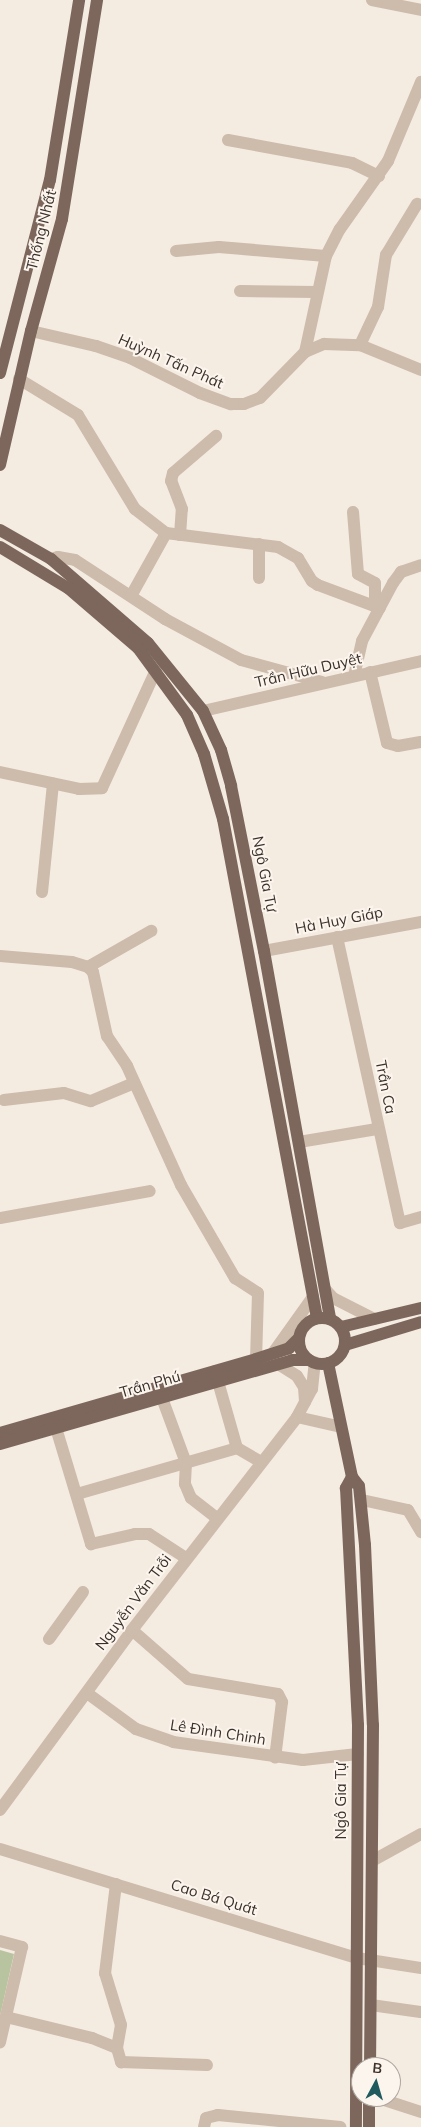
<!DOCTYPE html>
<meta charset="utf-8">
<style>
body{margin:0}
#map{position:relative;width:421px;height:2127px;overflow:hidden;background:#f4ebe1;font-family:Mulish,sans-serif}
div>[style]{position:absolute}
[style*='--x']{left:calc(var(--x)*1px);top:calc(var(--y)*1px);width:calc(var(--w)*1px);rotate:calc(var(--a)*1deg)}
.green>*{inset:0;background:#b8c4a0}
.minor>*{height:12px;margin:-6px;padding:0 6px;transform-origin:6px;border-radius:6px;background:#cdbbac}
.major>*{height:12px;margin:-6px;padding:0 6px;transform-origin:6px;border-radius:6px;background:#7d675c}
.major>.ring{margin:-6px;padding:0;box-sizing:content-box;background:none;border:12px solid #7d675c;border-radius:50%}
span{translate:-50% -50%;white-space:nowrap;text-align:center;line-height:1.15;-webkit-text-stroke:4px #fbf5ee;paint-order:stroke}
.street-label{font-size:15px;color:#3b302b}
.north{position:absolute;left:351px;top:2057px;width:50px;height:50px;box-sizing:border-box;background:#fbf5ee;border:1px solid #aea6a0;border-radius:50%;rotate:6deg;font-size:14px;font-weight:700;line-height:20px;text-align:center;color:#3b302b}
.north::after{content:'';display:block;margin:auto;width:18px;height:22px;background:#1f5a5e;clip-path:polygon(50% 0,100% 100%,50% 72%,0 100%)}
</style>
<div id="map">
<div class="green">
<div style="clip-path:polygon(0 1950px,14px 1954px,0 2016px)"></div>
</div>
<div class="minor">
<div style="--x:372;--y:0;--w:50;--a:11.5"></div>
<div style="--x:228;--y:140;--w:126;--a:10.5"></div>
<div style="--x:352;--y:163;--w:30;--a:26"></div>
<div style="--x:176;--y:251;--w:43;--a:-5.3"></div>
<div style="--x:219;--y:247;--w:107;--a:4.8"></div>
<div style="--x:240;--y:291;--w:76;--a:0.8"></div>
<div style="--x:31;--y:331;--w:67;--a:13"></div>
<div style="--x:96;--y:346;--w:36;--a:19"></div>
<div style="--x:130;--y:358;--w:78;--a:26.6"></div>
<div style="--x:200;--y:393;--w:33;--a:20"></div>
<div style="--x:231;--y:404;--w:13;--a:0"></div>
<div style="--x:244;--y:404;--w:17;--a:-21"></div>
<div style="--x:260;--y:398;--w:64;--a:-45.6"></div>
<div style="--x:305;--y:352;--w:21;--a:-23"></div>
<div style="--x:324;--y:344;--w:36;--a:2"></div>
<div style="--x:360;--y:345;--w:66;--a:22.3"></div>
<div style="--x:360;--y:345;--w:42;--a:-64.7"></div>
<div style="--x:378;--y:307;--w:53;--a:-81.3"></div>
<div style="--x:386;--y:255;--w:60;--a:-58.7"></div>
<div style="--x:305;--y:352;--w:98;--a:-77.7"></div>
<div style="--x:326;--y:256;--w:30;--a:-63"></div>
<div style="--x:340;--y:229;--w:83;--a:-54.8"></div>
<div style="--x:388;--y:161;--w:86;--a:-67.3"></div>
<div style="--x:19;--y:379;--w:69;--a:31.4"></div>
<div style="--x:78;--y:415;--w:110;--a:58.8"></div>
<div style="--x:135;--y:509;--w:39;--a:38"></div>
<div style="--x:166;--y:533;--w:113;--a:7.1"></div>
<div style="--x:278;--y:547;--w:23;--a:29"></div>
<div style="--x:298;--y:558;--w:27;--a:59"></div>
<div style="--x:312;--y:581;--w:7;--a:34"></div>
<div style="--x:318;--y:585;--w:66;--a:20.4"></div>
<div style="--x:353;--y:512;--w:62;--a:85.4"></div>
<div style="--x:358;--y:574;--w:19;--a:28"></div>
<div style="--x:375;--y:583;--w:23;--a:90"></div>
<div style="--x:180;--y:535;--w:26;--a:-86"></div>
<div style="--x:182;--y:509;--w:30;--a:-111"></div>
<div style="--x:171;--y:481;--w:8;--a:-76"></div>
<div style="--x:173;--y:473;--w:57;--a:-40.7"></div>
<div style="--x:51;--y:559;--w:7;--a:-16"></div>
<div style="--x:58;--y:557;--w:17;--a:10"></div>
<div style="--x:75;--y:560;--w:108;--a:33.2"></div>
<div style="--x:165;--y:619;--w:86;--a:28.3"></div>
<div style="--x:241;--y:660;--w:84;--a:15.2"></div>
<div style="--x:259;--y:578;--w:34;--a:-90"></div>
<div style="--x:131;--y:596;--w:72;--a:-60.9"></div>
<div style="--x:370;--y:672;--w:73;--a:76.5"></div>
<div style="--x:387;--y:743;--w:11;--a:15"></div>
<div style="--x:398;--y:746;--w:23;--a:-10"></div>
<div style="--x:354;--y:676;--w:36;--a:-77"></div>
<div style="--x:362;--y:641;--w:66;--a:-61.9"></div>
<div style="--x:393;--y:583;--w:14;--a:-54"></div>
<div style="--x:401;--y:572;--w:21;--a:-19"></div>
<div style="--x:203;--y:711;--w:224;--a:-12.9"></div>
<div style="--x:0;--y:772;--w:81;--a:12.1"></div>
<div style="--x:79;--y:789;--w:23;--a:-2"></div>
<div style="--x:102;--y:788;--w:130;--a:-65.4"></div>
<div style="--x:42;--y:892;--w:109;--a:-84.2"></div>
<div style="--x:337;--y:937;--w:293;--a:77.6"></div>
<div style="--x:400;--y:1223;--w:22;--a:-16"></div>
<div style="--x:264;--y:951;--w:160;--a:-10.5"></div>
<div style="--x:0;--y:956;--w:72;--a:4.8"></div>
<div style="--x:72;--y:962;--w:17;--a:17"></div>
<div style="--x:88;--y:967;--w:7;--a:45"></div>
<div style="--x:93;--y:972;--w:66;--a:77.7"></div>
<div style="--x:107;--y:1036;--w:36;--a:56"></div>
<div style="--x:127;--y:1066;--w:131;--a:65.6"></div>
<div style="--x:181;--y:1185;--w:108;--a:59.9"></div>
<div style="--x:235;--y:1278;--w:27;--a:33"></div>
<div style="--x:258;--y:1293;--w:66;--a:91.7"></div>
<div style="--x:88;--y:967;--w:73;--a:-29.7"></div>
<div style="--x:4;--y:1100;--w:60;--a:-6.7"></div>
<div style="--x:64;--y:1093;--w:28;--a:17"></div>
<div style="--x:91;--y:1101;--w:47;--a:-22.7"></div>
<div style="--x:299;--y:1142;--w:79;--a:-9.5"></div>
<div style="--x:0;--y:1218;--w:152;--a:-10.2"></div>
<div style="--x:325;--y:1289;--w:12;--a:48"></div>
<div style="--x:333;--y:1298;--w:46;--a:27.1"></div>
<div style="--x:273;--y:1353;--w:69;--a:-54.5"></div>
<div style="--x:278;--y:1364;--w:22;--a:32"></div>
<div style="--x:297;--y:1376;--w:13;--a:58"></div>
<div style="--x:304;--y:1387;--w:15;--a:86"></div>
<div style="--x:215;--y:1371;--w:80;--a:74.1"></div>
<div style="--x:162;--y:1398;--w:69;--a:69.7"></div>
<div style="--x:186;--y:1463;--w:21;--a:93"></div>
<div style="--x:185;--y:1484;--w:15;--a:67"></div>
<div style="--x:191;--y:1498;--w:33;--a:38"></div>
<div style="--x:297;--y:1417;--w:45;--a:12.8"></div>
<div style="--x:53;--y:1418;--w:132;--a:73.2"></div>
<div style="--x:91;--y:1544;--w:45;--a:-12.8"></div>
<div style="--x:135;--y:1534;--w:14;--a:0"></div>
<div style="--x:149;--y:1534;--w:44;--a:33"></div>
<div style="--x:77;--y:1494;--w:166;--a:-16"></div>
<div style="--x:237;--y:1448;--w:28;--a:30"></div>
<div style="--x:362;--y:1500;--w:47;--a:12.3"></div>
<div style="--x:408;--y:1510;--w:26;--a:59"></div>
<div style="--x:132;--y:1630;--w:74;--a:41.2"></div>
<div style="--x:188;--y:1679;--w:91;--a:9.5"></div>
<div style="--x:278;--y:1694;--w:9;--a:63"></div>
<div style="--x:282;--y:1702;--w:56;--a:97.1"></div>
<div style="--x:49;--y:1639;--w:58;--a:-54.1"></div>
<div style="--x:87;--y:1693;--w:61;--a:36.3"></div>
<div style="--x:136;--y:1729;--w:39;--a:19"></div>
<div style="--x:173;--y:1742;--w:131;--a:7.9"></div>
<div style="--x:303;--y:1760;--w:55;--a:-6.2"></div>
<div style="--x:0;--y:1810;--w:223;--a:-53.7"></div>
<div style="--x:132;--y:1630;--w:269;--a:-52.2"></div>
<div style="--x:297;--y:1417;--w:32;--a:-62"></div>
<div style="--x:312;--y:1389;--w:27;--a:-84"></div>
<div style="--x:0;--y:1849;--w:373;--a:17"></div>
<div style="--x:357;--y:1958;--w:65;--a:8.9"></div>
<div style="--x:372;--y:1861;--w:56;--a:-28.9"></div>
<div style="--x:116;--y:1884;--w:90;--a:97"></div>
<div style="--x:105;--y:1973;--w:54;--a:72.9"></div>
<div style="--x:121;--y:2025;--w:23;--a:100"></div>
<div style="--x:117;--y:2048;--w:15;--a:74"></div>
<div style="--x:121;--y:2062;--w:86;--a:2"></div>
<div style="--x:0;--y:1941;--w:23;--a:15"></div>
<div style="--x:22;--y:1947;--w:98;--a:103"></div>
<div style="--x:371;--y:2005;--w:50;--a:8"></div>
<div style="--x:6;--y:2017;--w:89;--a:13.7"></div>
<div style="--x:92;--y:2038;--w:27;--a:22"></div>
<div style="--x:375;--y:2097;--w:48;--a:18.1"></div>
<div style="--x:204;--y:2127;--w:9;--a:-77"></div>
<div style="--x:206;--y:2118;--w:12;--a:-14"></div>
<div style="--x:218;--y:2115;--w:123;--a:5.6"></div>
</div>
<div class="major">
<div style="--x:0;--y:373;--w:199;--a:-75.5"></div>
<div style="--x:50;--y:180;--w:182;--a:-80.8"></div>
<div style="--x:0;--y:465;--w:138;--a:-77"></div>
<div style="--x:31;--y:331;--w:116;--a:-74.5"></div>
<div style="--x:62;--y:219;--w:222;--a:-80.9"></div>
<div style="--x:0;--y:530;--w:59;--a:29.6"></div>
<div style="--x:51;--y:559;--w:128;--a:40.9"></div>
<div style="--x:148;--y:643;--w:87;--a:51"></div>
<div style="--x:203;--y:711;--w:43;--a:65.2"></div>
<div style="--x:221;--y:750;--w:37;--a:74"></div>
<div style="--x:231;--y:786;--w:168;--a:78.7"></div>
<div style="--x:264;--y:951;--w:374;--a:79.8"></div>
<div style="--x:0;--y:547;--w:79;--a:31.1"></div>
<div style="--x:68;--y:588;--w:92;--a:40.6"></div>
<div style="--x:138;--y:648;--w:83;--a:53.8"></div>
<div style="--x:187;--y:715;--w:43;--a:66.4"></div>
<div style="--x:204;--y:754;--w:68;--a:73.7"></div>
<div style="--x:223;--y:819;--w:508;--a:79.33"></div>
<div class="ring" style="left:299px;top:1318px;width:34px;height:34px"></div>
<div style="--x:341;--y:1327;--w:82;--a:-13.4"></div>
<div style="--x:345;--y:1345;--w:79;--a:-16.8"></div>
<div style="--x:328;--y:1363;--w:116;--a:78.1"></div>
<div style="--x:352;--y:1477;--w:11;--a:52"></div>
<div style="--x:359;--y:1486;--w:59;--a:84.2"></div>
<div style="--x:365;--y:1545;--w:180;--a:87.5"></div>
<div style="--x:373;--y:1725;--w:342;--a:90.5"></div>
<div style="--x:0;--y:1433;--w:266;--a:-16.1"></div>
<div style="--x:256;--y:1359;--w:35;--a:-18"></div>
<div style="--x:289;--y:1348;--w:14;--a:-45"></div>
<div style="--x:0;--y:1444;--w:304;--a:-16"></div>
<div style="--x:292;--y:1360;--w:17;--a:0"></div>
<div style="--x:352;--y:1477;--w:13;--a:119"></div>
<div style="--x:346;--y:1488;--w:237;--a:87.1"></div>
<div style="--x:358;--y:1725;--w:402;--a:90.3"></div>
<div style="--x:369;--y:2127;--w:30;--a:-90"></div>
</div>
<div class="street-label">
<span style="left:41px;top:230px;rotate:-76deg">Thống Nhất</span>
<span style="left:171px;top:361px;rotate:24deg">Huỳnh Tấn Phát</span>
<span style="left:308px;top:670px;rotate:-13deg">Trần Hữu Duyệt</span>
<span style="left:265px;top:874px;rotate:79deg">Ngô Gia Tự</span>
<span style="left:339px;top:920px;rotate:-11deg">Hà Huy Giáp</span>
<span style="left:386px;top:1087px;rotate:79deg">Trần Ca</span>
<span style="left:150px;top:1384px;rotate:-16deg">Trần Phú</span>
<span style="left:133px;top:1602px;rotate:-53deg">Nguyễn Văn Trỗi</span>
<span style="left:218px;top:1732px;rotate:9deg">Lê Đình Chinh</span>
<span style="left:341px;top:1801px;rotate:-90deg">Ngô Gia Tự</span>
<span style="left:214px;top:1897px;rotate:17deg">Cao Bá Quát</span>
</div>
<div class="north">B</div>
</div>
